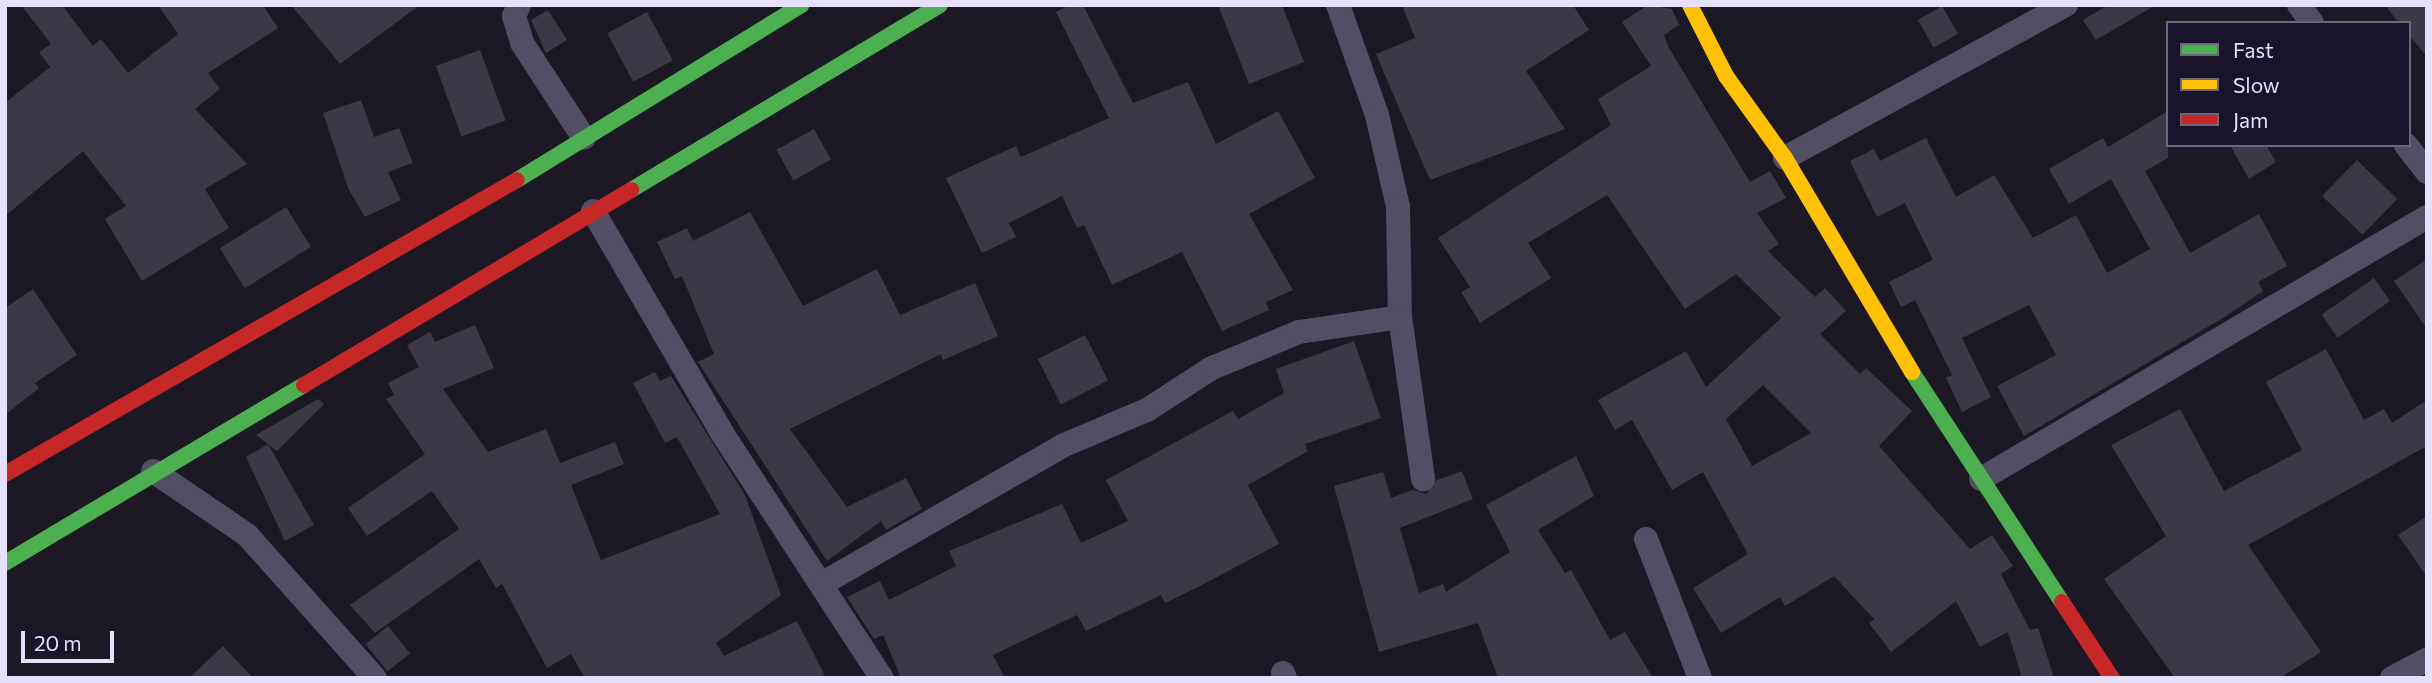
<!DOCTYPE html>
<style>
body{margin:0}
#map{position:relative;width:2432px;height:683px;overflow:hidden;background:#1c1925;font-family:Commissioner,sans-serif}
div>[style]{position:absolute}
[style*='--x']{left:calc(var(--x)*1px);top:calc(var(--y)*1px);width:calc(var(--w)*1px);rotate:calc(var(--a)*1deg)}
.building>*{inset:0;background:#3c3846;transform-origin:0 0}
.street>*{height:24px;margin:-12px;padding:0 12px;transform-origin:12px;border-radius:12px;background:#524f64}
.fast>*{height:16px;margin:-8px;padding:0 8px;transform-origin:8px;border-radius:8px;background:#4caf50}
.slow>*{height:16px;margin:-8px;padding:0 8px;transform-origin:8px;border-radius:8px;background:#ffc107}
.jam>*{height:16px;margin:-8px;padding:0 8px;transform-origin:8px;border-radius:8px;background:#c62828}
span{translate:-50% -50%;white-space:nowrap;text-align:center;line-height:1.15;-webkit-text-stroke:6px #1a142a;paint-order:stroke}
.frame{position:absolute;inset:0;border:7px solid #e7e0fc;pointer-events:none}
.legend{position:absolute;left:2166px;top:21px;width:245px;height:126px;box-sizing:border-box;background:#1a142a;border:2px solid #6c667e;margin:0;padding:9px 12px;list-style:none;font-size:21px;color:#e7e0fc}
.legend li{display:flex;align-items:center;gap:14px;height:35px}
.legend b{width:35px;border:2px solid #6c667e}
.scale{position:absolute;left:21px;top:631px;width:93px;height:32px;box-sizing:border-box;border:4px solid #e7e0fc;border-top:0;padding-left:9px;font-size:21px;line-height:24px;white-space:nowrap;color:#e7e0fc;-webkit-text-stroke:5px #1a142a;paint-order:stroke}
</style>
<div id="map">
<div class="building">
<div style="clip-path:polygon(21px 5px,62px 5px,93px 46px,101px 39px,128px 73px,178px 34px,158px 5px,263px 5px,278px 28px,208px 73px,220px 89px,195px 109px,247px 164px,205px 189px,229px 228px,142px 281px,105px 219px,126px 206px,83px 151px,5px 216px,5px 103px,50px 67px,39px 52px,51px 44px)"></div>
<div style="clip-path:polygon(291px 5px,420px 5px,340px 64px)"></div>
<div style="clip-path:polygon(1070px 5px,1083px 5px,1133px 103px,1188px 82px,1216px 144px,1278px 111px,1315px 178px,1249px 214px,1293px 290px,1266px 302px,1269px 310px,1222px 331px,1182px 252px,1112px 285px,1084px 225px,1077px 228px,1062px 196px,1009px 223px,1016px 237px,982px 253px,946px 178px,1016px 146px,1021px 157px,1109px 118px,1056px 12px)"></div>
<div style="clip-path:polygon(1218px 5px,1282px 5px,1304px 62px,1249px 84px)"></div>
<div style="clip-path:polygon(1402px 5px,1573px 5px,1589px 30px,1526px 71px,1565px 129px,1430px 180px,1376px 54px,1415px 38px)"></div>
<div style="clip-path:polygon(evenodd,1648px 5px,1672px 9px,1679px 25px,1664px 35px,1669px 48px,1750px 182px,1770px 171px,1786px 198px,1757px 213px,1779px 244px,1768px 251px,1815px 297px,1825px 288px,1846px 311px,1820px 334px,1860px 374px,1866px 368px,1912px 411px,1879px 446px,1970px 549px,1992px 535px,2013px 566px,2001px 574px,2030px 630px,2038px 628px,2054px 678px,2022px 678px,2008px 632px,1980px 647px,1956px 601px,1891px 652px,1869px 623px,1874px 619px,1834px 576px,1785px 606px,1780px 597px,1721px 633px,1693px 588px,1748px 554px,1703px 472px,1672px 490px,1632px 420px,1615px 430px,1598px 400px,1686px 351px,1706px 387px,1781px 318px,1736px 274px,1685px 309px,1607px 195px,1528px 243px,1551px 278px,1480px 323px,1461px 292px,1470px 287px,1438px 238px,1611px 125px,1598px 99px,1651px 66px,1622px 22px,1648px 5px,1763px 385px,1811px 433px,1752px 466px,1726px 419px,1763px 385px)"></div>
<div style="clip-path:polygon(2108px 5px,2156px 5px,2096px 40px,2083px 20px)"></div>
<div style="clip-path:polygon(2385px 5px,2427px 5px,2427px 57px,2409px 35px,2409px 23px,2399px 23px)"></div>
<div style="left:1942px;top:6px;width:32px;height:28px;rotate:60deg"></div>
<div style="clip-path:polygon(548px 10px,567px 40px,546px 53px,531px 20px)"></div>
<div style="left:647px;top:12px;width:55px;height:45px;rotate:62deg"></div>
<div style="left:480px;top:50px;width:75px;height:47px;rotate:70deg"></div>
<div style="clip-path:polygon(361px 100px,374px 137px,399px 128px,413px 163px,388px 172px,401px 200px,365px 217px,348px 188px,323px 113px)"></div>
<div style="clip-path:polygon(2168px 111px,2168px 158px,2145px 171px,2190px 253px,2259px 214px,2287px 266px,2258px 282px,2263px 291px,2226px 316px,2024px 436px,1997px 386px,2056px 355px,2029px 305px,1962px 338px,1991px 397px,1962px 412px,1946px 378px,1952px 375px,1915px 300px,1901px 307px,1889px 282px,1933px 260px,1905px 203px,1877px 217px,1850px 161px,1874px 149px,1880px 161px,1926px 138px,1956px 197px,1994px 175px,2033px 238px,2076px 215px,2107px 273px,2150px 249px,2111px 179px,2069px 204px,2049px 169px,2103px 138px,2108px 147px)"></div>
<div style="left:814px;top:129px;width:35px;height:43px;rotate:61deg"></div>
<div style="clip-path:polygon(2230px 145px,2266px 145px,2276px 162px,2249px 179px)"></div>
<div style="left:2357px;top:160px;width:56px;height:50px;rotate:44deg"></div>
<div style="left:286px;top:207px;width:47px;height:78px;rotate:58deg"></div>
<div style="clip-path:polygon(750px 212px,803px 306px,877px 269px,900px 315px,975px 283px,998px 336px,943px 360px,941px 354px,790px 429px,847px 507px,906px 478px,922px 509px,886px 530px,881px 521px,827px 561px,698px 362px,714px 354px,682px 276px,675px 279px,657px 242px,687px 228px,693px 241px)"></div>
<div style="clip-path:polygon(2427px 259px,2427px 329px,2394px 281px)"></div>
<div style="left:2374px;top:278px;width:28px;height:64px;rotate:55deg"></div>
<div style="clip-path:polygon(33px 289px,77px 355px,35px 383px,39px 388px,5px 415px,5px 308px)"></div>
<div style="clip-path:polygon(475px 325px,494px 368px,443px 389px,488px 452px,546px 429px,560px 463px,615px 442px,624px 464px,571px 485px,601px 560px,720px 514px,677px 437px,665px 443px,633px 383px,655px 372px,660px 381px,671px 376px,745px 495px,781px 595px,716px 643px,724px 656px,797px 621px,826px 678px,585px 678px,571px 654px,547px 668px,502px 584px,496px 588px,479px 559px,375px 633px,350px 605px,459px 529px,432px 491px,367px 536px,348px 508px,425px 454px,386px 399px,394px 395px,388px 383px,419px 367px,407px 345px,430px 332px,435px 342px)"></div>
<div style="left:1085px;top:335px;width:51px;height:53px;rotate:63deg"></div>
<div style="clip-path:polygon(1354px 341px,1381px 418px,1305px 444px,1308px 451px,1248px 485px,1279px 544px,1200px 586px,1165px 603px,1161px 595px,1086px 631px,1077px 615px,993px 655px,1005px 678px,901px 678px,883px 635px,874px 639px,847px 597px,880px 581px,889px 600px,956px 566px,949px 551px,1062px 504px,1081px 543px,1128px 521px,1106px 480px,1233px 411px,1238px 419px,1284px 393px,1276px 369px)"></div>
<div style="clip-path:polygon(2326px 349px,2364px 420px,2384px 409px,2392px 423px,2427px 400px,2427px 446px,2248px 545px,2321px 652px,2280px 678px,2175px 678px,2104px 579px,2166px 536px,2111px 445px,2180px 409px,2224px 491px,2302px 450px,2266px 382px)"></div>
<div style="clip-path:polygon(318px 399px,324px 404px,277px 451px,268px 444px,314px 525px,285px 541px,246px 457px,268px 444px,256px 435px)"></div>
<div style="clip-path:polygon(1576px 456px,1594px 496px,1538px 530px,1565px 573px,1571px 570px,1610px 640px,1625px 632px,1653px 678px,1498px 678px,1478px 623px,1379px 652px,1334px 486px,1383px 472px,1391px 498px,1413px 490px,1426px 494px,1437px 480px,1462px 471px,1473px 499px,1400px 528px,1419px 593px,1443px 584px,1446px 592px,1510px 552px,1486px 505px)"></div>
<div style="clip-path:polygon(2427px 516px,2427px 577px,2398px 535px)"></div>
<div style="left:388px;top:626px;width:35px;height:29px;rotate:51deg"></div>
<div style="clip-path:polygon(223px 646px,253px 678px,189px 678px)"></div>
</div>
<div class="street">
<div style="--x:519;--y:5;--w:12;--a:114"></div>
<div style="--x:514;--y:16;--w:28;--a:73"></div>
<div style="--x:522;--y:43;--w:113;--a:56.9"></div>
<div style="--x:1338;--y:5;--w:117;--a:70.5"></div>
<div style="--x:1377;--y:115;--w:94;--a:77.1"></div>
<div style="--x:1398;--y:207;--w:110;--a:89"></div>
<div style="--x:1400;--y:317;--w:164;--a:81.9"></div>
<div style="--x:2299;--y:5;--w:22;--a:54"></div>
<div style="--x:2406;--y:145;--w:34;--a:52"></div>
<div style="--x:1785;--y:158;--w:320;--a:-28.6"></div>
<div style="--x:593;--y:211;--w:257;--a:59.8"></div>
<div style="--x:722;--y:433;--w:293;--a:56.9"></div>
<div style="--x:153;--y:471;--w:114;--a:34.2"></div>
<div style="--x:247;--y:535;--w:192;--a:48.2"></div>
<div style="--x:1981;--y:479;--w:517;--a:-30.43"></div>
<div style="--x:1646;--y:539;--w:149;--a:68.8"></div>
<div style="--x:825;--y:582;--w:273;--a:-29.8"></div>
<div style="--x:1062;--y:446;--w:92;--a:-23"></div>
<div style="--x:1147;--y:410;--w:77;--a:-32.9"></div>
<div style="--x:1212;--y:368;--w:94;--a:-22.5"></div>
<div style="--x:1299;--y:332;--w:102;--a:-8.4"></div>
<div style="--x:1283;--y:673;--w:5;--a:68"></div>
<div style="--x:2392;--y:678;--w:40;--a:-28"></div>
</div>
<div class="fast">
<div style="--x:517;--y:180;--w:334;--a:-31.6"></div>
<div style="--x:631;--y:190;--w:360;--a:-30.9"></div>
<div style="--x:1912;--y:372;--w:275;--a:56.9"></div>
<div style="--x:5;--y:563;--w:348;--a:-30.8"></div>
</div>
<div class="slow">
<div style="--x:1690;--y:5;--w:80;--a:63.1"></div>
<div style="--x:1726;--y:76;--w:101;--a:54.3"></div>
<div style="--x:1785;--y:158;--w:249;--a:59.3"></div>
</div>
<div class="jam">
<div style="--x:304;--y:385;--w:381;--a:-30.8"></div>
<div style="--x:5;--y:474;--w:590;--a:-29.87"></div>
<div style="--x:2062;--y:602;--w:91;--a:56.7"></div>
</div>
<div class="frame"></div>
<ul class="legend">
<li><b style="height:9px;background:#4caf50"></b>Fast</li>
<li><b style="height:9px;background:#ffc107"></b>Slow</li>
<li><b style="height:9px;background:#c62828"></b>Jam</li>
</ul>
<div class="scale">20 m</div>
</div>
